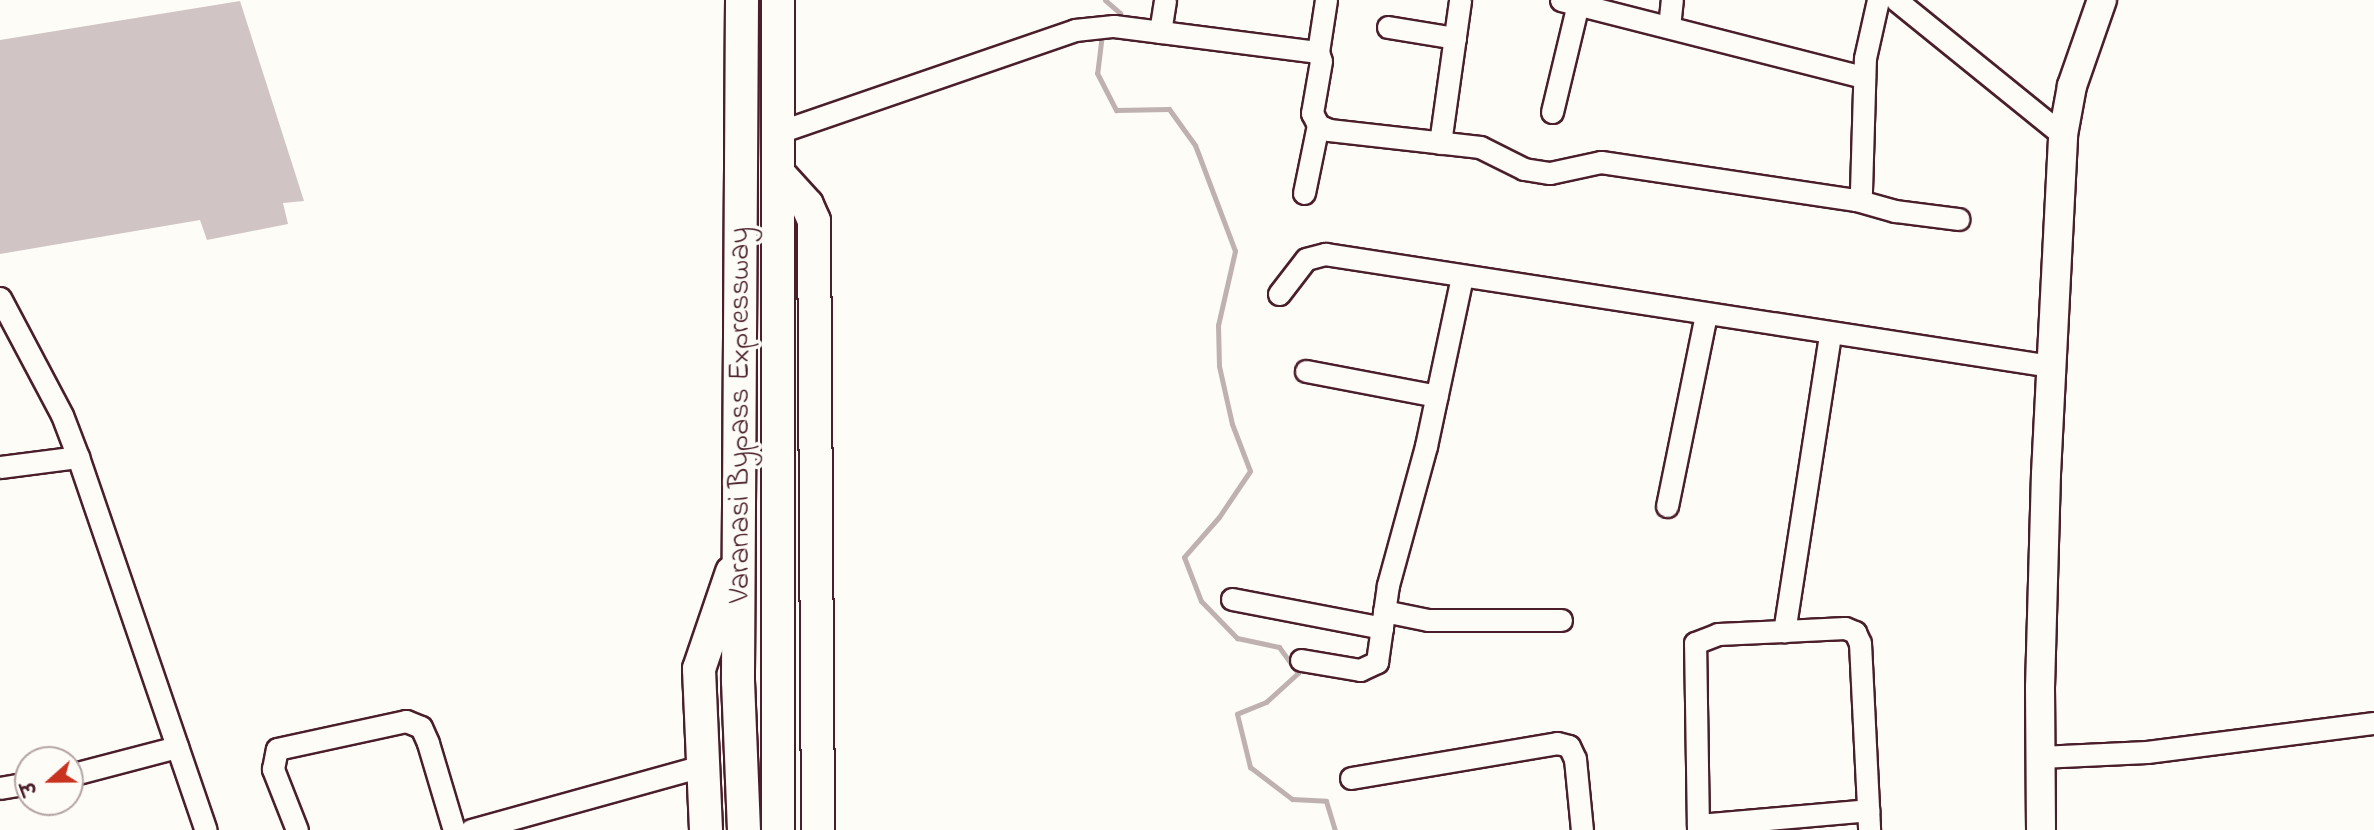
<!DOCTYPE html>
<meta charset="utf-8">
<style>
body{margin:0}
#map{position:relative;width:2374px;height:830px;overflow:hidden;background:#fdfcf7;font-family:"Indie Flower","Playpen Sans Deva",sans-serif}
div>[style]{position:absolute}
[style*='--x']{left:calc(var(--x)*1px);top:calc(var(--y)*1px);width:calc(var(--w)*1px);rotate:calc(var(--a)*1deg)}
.stream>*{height:5px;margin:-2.5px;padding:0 2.5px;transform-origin:2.5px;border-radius:2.5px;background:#c0b1b1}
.building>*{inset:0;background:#d0c5c4}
.roads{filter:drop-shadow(2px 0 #4a1f2b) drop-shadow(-2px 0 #4a1f2b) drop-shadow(0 2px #4a1f2b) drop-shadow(0 -2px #4a1f2b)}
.minor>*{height:21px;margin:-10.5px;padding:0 10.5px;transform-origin:10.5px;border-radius:10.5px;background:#fdfcf7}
.major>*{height:28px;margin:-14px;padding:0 14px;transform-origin:14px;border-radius:14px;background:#fdfcf7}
.highway>*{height:32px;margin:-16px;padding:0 16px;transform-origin:16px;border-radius:16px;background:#fdfcf7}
span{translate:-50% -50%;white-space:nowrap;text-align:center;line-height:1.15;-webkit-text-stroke:7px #fdfcf7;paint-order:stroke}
.street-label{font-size:30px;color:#4a1f2b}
.north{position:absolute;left:14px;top:746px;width:70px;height:70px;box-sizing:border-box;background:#fdfcf7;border:2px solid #b5a4a5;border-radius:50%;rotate:249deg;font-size:19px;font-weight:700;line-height:28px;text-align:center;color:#4a1f2b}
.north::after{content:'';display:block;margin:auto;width:24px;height:32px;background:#c8321e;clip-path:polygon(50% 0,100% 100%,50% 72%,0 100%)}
</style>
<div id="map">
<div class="stream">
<div style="--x:1105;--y:0;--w:20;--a:41"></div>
<div style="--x:1120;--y:13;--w:8;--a:135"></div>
<div style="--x:1102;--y:34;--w:39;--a:97"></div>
<div style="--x:1097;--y:73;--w:42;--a:62.8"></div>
<div style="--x:1116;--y:110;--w:53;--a:-1.1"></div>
<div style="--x:1169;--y:109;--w:44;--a:54.2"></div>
<div style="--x:1195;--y:145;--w:113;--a:69.3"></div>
<div style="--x:1235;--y:251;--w:76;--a:102.9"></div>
<div style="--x:1218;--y:325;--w:41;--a:88.6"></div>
<div style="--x:1219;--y:366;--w:59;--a:77.4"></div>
<div style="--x:1232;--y:424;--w:50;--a:69"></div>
<div style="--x:1250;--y:471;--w:55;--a:124"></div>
<div style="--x:1219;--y:517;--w:53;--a:131.2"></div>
<div style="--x:1184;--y:557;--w:47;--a:68.9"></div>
<div style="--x:1201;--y:601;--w:52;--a:45.8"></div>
<div style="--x:1237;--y:638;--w:43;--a:12.1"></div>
<div style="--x:1279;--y:647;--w:32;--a:54"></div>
<div style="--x:1298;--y:673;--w:43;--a:137.8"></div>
<div style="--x:1266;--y:702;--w:31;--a:158"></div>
<div style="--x:1237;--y:714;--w:55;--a:76.2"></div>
<div style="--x:1250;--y:767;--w:53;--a:37.3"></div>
<div style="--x:1292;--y:799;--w:34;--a:3"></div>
<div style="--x:1326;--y:801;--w:30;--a:73"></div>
</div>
<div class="building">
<div style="clip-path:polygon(240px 1px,304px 201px,283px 203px,288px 224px,207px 240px,200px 220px,0 254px,0 40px)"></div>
</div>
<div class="roads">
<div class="minor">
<div style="--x:1561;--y:0;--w:313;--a:14.3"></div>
<div style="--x:1896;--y:0;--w:215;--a:39"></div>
<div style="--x:1388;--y:27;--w:68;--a:9.3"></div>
<div style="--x:1669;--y:27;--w:27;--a:-84"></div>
<div style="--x:1160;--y:32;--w:32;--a:-81"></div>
<div style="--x:1318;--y:52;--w:53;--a:-81.3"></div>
<div style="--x:1552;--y:112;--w:111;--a:-76.5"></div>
<div style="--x:779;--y:132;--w:313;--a:-19"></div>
<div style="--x:1075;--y:30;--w:39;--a:-6"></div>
<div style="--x:1114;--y:26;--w:206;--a:7.3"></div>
<div style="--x:1318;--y:52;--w:9;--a:72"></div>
<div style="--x:1321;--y:61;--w:53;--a:99.8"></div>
<div style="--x:1312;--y:113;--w:13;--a:63"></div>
<div style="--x:1318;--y:125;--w:12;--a:24"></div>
<div style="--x:1329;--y:130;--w:152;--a:6.4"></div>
<div style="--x:1480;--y:147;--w:49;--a:26.6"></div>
<div style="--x:1524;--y:169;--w:26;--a:9"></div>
<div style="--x:1550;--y:173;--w:52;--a:-12.2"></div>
<div style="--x:1601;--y:162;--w:258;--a:8.5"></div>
<div style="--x:1856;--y:200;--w:10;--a:-61"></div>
<div style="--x:1861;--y:191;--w:133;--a:-88.3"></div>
<div style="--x:1865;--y:58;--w:59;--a:-77.4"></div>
<div style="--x:1440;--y:143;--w:144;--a:-82"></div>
<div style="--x:1304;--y:193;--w:69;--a:-78.4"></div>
<div style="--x:1856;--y:200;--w:41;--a:15.8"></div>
<div style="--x:1895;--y:211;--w:64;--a:7.2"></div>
<div style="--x:1279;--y:294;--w:44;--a:-52.4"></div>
<div style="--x:1306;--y:259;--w:20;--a:-15"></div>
<div style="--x:1325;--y:254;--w:735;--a:8.77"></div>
<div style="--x:0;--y:298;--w:132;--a:62.1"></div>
<div style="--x:62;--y:415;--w:45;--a:69.1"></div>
<div style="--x:78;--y:457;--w:394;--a:71.1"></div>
<div style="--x:1830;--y:335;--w:300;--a:98.8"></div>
<div style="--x:1784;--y:631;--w:61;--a:-2.8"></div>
<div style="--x:1845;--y:628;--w:11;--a:22"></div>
<div style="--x:1855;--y:632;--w:12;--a:66"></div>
<div style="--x:1860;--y:643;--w:187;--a:87.2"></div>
<div style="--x:1306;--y:371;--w:133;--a:10.8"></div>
<div style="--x:0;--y:467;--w:79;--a:-7.3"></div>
<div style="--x:1667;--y:506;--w:195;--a:-78.5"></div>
<div style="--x:1232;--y:599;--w:153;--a:10.9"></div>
<div style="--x:1384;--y:611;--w:45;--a:11.6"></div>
<div style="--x:1428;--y:620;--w:133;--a:0"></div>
<div style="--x:1301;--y:660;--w:60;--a:9.6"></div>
<div style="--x:1360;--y:670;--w:19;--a:-25"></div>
<div style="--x:1377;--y:662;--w:78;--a:-81.9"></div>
<div style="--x:1388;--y:585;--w:144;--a:-74.7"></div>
<div style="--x:1426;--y:446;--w:173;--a:-78"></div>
<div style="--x:2040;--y:757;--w:107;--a:-2.7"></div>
<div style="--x:2147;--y:752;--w:229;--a:-7.3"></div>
<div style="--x:70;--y:775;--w:111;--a:-14.7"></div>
<div style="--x:1351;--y:778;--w:209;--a:-9.6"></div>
<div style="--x:1557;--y:743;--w:12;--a:14"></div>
<div style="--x:1569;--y:746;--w:14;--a:65"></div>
<div style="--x:1575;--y:759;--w:71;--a:84.4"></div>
<div style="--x:0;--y:788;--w:28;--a:-10"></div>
<div style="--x:1698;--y:825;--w:171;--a:-5"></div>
<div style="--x:297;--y:830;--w:66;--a:-111.5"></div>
<div style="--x:273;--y:769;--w:20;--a:-79"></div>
<div style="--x:277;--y:749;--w:132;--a:-12.2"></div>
<div style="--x:406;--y:721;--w:16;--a:22"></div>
<div style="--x:421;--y:727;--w:17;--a:66"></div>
<div style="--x:428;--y:743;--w:91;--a:73.4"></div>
<div style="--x:471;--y:830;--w:239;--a:-15.5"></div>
<div style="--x:1698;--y:830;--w:187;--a:-90.9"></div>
<div style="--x:1695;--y:643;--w:25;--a:-21"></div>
<div style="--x:1718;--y:634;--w:66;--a:-2.6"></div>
</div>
<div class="major">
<div style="--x:2041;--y:830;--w:142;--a:-90.4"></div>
<div style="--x:2040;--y:688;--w:214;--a:-88.4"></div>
<div style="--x:2046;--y:474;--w:339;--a:-87.1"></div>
<div style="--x:2063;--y:135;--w:50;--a:-79.6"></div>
<div style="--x:2072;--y:86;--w:91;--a:-70.8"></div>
</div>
<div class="highway">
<div style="--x:742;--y:0;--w:681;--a:90.34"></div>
<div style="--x:738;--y:681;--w:149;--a:87.7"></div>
<div style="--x:778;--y:173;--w:43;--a:47.8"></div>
<div style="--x:807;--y:205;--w:17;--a:66"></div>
<div style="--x:814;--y:221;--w:609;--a:89.62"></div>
<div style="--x:706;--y:830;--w:161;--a:-92.5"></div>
<div style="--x:699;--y:669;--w:102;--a:-71.2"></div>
<div style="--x:778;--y:830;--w:830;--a:-90"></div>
</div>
</div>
<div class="street-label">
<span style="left:741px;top:415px;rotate:-90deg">Varanasi Bypass Expressway</span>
</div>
<div class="north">उ</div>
</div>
